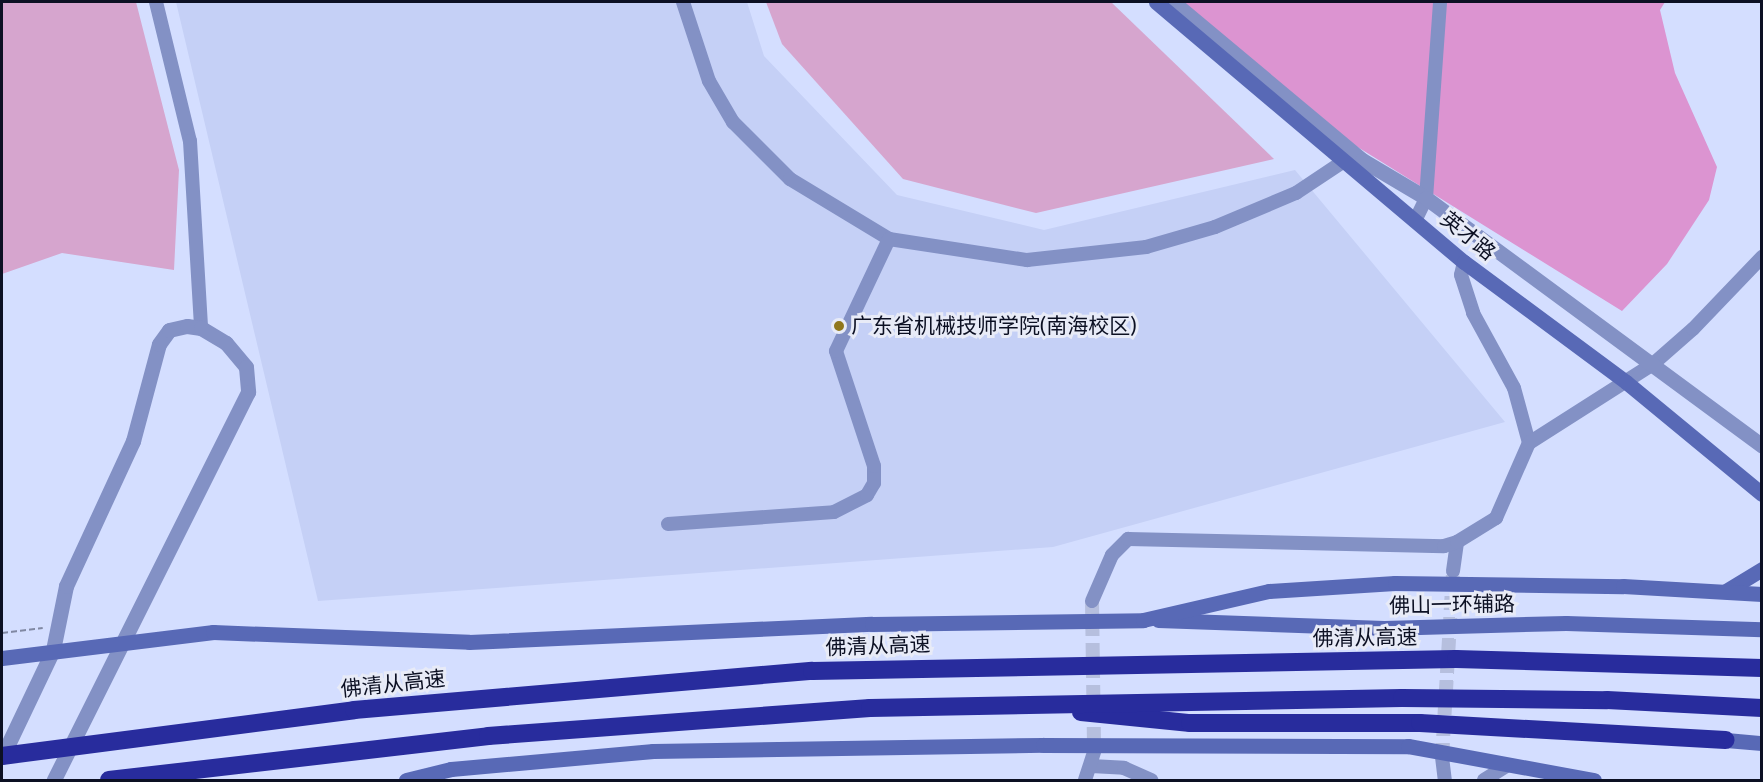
<!DOCTYPE html>
<meta charset="utf-8">
<style>
body{margin:0}
#map{position:relative;width:1763px;height:782px;overflow:hidden;background:#d4deff;font-family:"Fira Sans Condensed","Noto Sans SC",sans-serif}
div>[style]{position:absolute}
[style*='--x']{left:calc(var(--x)*1px);top:calc(var(--y)*1px);width:calc(var(--w)*1px);rotate:calc(var(--a)*1deg)}
.built>*{inset:0;background:#c5d0f6}
.green>*{inset:0;background:#d6a5ce}
.forest>*{inset:0;background:#dc94d1}
.minor-tunnel>*{height:14px;margin-top:-7px;transform-origin:0;background:repeating-linear-gradient(90deg,#b6bfde 0 14px,transparent 0 21px)}
.path>*{height:2px;margin-top:-1px;transform-origin:0;background:repeating-linear-gradient(90deg,#8088a3 0 6px,transparent 0 9px)}
.minor>*{height:14px;margin:-7px;padding:0 7px;transform-origin:7px;border-radius:7px;background:#8391c5}
.tertiary>*{height:15px;margin:-7.5px;padding:0 7.5px;transform-origin:7.5px;border-radius:7.5px;background:#8391c5}
.secondary>*{height:15px;margin:-7.5px;padding:0 7.5px;transform-origin:7.5px;border-radius:7.5px;background:#5869b6}
.motorway>*{height:18px;margin:-9px;padding:0 9px;transform-origin:9px;border-radius:9px;background:#282c9d}
.dots>*{width:16px;height:16px;translate:-50% -50%;box-sizing:border-box;border:3px solid #e8ebf7;border-radius:50%}
span{translate:-50% -50%;white-space:nowrap;text-align:center;line-height:1.15;-webkit-text-stroke:6px #e8ebf7;paint-order:stroke}
.street-label{font-size:21px;color:#0c1023}
.poi-label{font-size:21px;color:#0c1023}
.left{translate:0 -50%;text-align:left}
.frame{position:absolute;inset:0;border:3px solid #0c1023;pointer-events:none}
</style>
<div id="map">
<div class="built">
<div style="clip-path:polygon(176px 2px,747px 2px,764px 56px,897px 195px,1044px 230px,1295px 170px,1505px 422px,1053px 547px,318px 601px)"></div>
</div>
<div class="green">
<div style="clip-path:polygon(2px 2px,136px 2px,179px 170px,174px 270px,62px 253px,2px 274px)"></div>
<div style="clip-path:polygon(766px 2px,1111px 2px,1274px 159px,1036px 213px,903px 179px,782px 44px)"></div>
</div>
<div class="forest">
<div style="clip-path:polygon(1183px 2px,1665px 2px,1660px 10px,1675px 73px,1717px 167px,1709px 200px,1667px 264px,1622px 311px,1356px 146px)"></div>
</div>
<div class="minor-tunnel">
<div style="--x:1092;--y:601;--w:151;--a:89.2"></div>
<div style="--x:1442;--y:757;--w:183;--a:-86.6"></div>
</div>
<div class="path">
<div style="--x:2;--y:633;--w:41;--a:-7"></div>
</div>
<div class="minor">
<div style="--x:156;--y:2;--w:143;--a:76.3"></div>
<div style="--x:190;--y:141;--w:187;--a:86.6"></div>
<div style="--x:683;--y:2;--w:83;--a:71.8"></div>
<div style="--x:709;--y:81;--w:48;--a:59.7"></div>
<div style="--x:733;--y:122;--w:81;--a:45"></div>
<div style="--x:790;--y:179;--w:116;--a:31.2"></div>
<div style="--x:889;--y:239;--w:140;--a:8.7"></div>
<div style="--x:1027;--y:260;--w:120;--a:-6.2"></div>
<div style="--x:1146;--y:247;--w:72;--a:-16.2"></div>
<div style="--x:1215;--y:227;--w:88;--a:-22.8"></div>
<div style="--x:1296;--y:193;--w:58;--a:-33.7"></div>
<div style="--x:1415;--y:221;--w:25;--a:-64"></div>
<div style="--x:1426;--y:198;--w:196;--a:-85.9"></div>
<div style="--x:1464;--y:262;--w:13;--a:103"></div>
<div style="--x:1461;--y:275;--w:40;--a:72"></div>
<div style="--x:1473;--y:313;--w:85;--a:61.3"></div>
<div style="--x:1514;--y:388;--w:57;--a:74.7"></div>
<div style="--x:668;--y:524;--w:166;--a:-4.1"></div>
<div style="--x:834;--y:512;--w:37;--a:-27"></div>
<div style="--x:867;--y:495;--w:14;--a:-60"></div>
<div style="--x:874;--y:483;--w:17;--a:-90"></div>
<div style="--x:874;--y:466;--w:121;--a:-108.3"></div>
<div style="--x:836;--y:351;--w:124;--a:-64.7"></div>
<div style="--x:1453;--y:571;--w:29;--a:-82"></div>
<div style="--x:1092;--y:601;--w:50;--a:-66.5"></div>
<div style="--x:1112;--y:555;--w:23;--a:-45"></div>
<div style="--x:1128;--y:539;--w:316;--a:1.3"></div>
<div style="--x:1444;--y:546;--w:14;--a:-17"></div>
<div style="--x:1457;--y:542;--w:46;--a:-31.6"></div>
<div style="--x:1496;--y:518;--w:82;--a:-66.3"></div>
<div style="--x:1529;--y:443;--w:147;--a:-32.5"></div>
<div style="--x:1653;--y:364;--w:53;--a:-41.2"></div>
<div style="--x:1693;--y:329;--w:100;--a:-46.2"></div>
<div style="--x:1442;--y:757;--w:23;--a:83"></div>
<div style="--x:1091;--y:766;--w:33;--a:3"></div>
<div style="--x:1124;--y:768;--w:30;--a:24"></div>
<div style="--x:1085;--y:780;--w:29;--a:-72"></div>
<div style="--x:1484;--y:780;--w:28;--a:-32"></div>
</div>
<div class="tertiary">
<div style="--x:1173;--y:2;--w:246;--a:39.9"></div>
<div style="--x:1362;--y:160;--w:74;--a:30.7"></div>
<div style="--x:1426;--y:198;--w:418;--a:36.4"></div>
<div style="--x:2;--y:757;--w:119;--a:-64.5"></div>
<div style="--x:53;--y:650;--w:65;--a:-78.5"></div>
<div style="--x:66;--y:586;--w:160;--a:-65.2"></div>
<div style="--x:133;--y:441;--w:100;--a:-75"></div>
<div style="--x:159;--y:344;--w:17;--a:-54"></div>
<div style="--x:169;--y:330;--w:18;--a:-13"></div>
<div style="--x:187;--y:326;--w:14;--a:8"></div>
<div style="--x:201;--y:328;--w:29;--a:31"></div>
<div style="--x:226;--y:343;--w:31;--a:50"></div>
<div style="--x:246;--y:367;--w:25;--a:85"></div>
<div style="--x:248;--y:392;--w:434;--a:116.6"></div>
</div>
<div class="secondary">
<div style="--x:1156;--y:2;--w:403;--a:40.2"></div>
<div style="--x:1464;--y:262;--w:202;--a:36.5"></div>
<div style="--x:1626;--y:382;--w:176;--a:39.5"></div>
<div style="--x:1726;--y:591;--w:42;--a:-31.4"></div>
<div style="--x:1158;--y:620;--w:226;--a:2"></div>
<div style="--x:1384;--y:628;--w:182;--a:-1.6"></div>
<div style="--x:1566;--y:623;--w:196;--a:1.8"></div>
<div style="--x:2;--y:658;--w:213;--a:-7"></div>
<div style="--x:213;--y:632;--w:256;--a:2.2"></div>
<div style="--x:469;--y:642;--w:403;--a:-2.6"></div>
<div style="--x:872;--y:624;--w:271;--a:-0.8"></div>
<div style="--x:1143;--y:620;--w:129;--a:-13"></div>
<div style="--x:1269;--y:591;--w:126;--a:-3.6"></div>
<div style="--x:1395;--y:583;--w:228;--a:0.8"></div>
<div style="--x:1623;--y:586;--w:139;--a:3.3"></div>
<div style="--x:1726;--y:740;--w:36;--a:5"></div>
<div style="--x:406;--y:780;--w:46;--a:-13.7"></div>
<div style="--x:451;--y:769;--w:203;--a:-5.1"></div>
<div style="--x:653;--y:751;--w:390;--a:-0.9"></div>
<div style="--x:1043;--y:745;--w:365;--a:0.2"></div>
<div style="--x:1408;--y:746;--w:189;--a:10.4"></div>
</div>
<div class="motorway">
<div style="--x:1081;--y:712;--w:110;--a:5.8"></div>
<div style="--x:1190;--y:723;--w:230;--a:0"></div>
<div style="--x:1420;--y:723;--w:306;--a:3.2"></div>
<div style="--x:2;--y:756;--w:355;--a:-7.4"></div>
<div style="--x:354;--y:710;--w:460;--a:-4.9"></div>
<div style="--x:812;--y:671;--w:644;--a:-1.07"></div>
<div style="--x:1456;--y:659;--w:306;--a:1.7"></div>
<div style="--x:109;--y:780;--w:382;--a:-6.6"></div>
<div style="--x:488;--y:736;--w:383;--a:-4.2"></div>
<div style="--x:870;--y:708;--w:532;--a:-1.08"></div>
<div style="--x:1402;--y:698;--w:205;--a:0.6"></div>
<div style="--x:1607;--y:700;--w:155;--a:3"></div>
</div>
<div class="dots">
<div style="left:839px;top:326px;background:#90771d"></div>
</div>
<div class="street-label">
<span style="left:1468px;top:236px;rotate:39deg">英才路</span>
<span style="left:1452px;top:605px;rotate:-1deg">佛山一环辅路</span>
<span style="left:1365px;top:638px;rotate:-1deg">佛清从高速</span>
<span style="left:878px;top:646px;rotate:-2deg">佛清从高速</span>
<span style="left:393px;top:684px;rotate:-6deg">佛清从高速</span>
</div>
<div class="poi-label">
<span class="left" style="left:851px;top:326px">广东省机械技师学院(南海校区)</span>
</div>
<div class="frame"></div>
</div>
